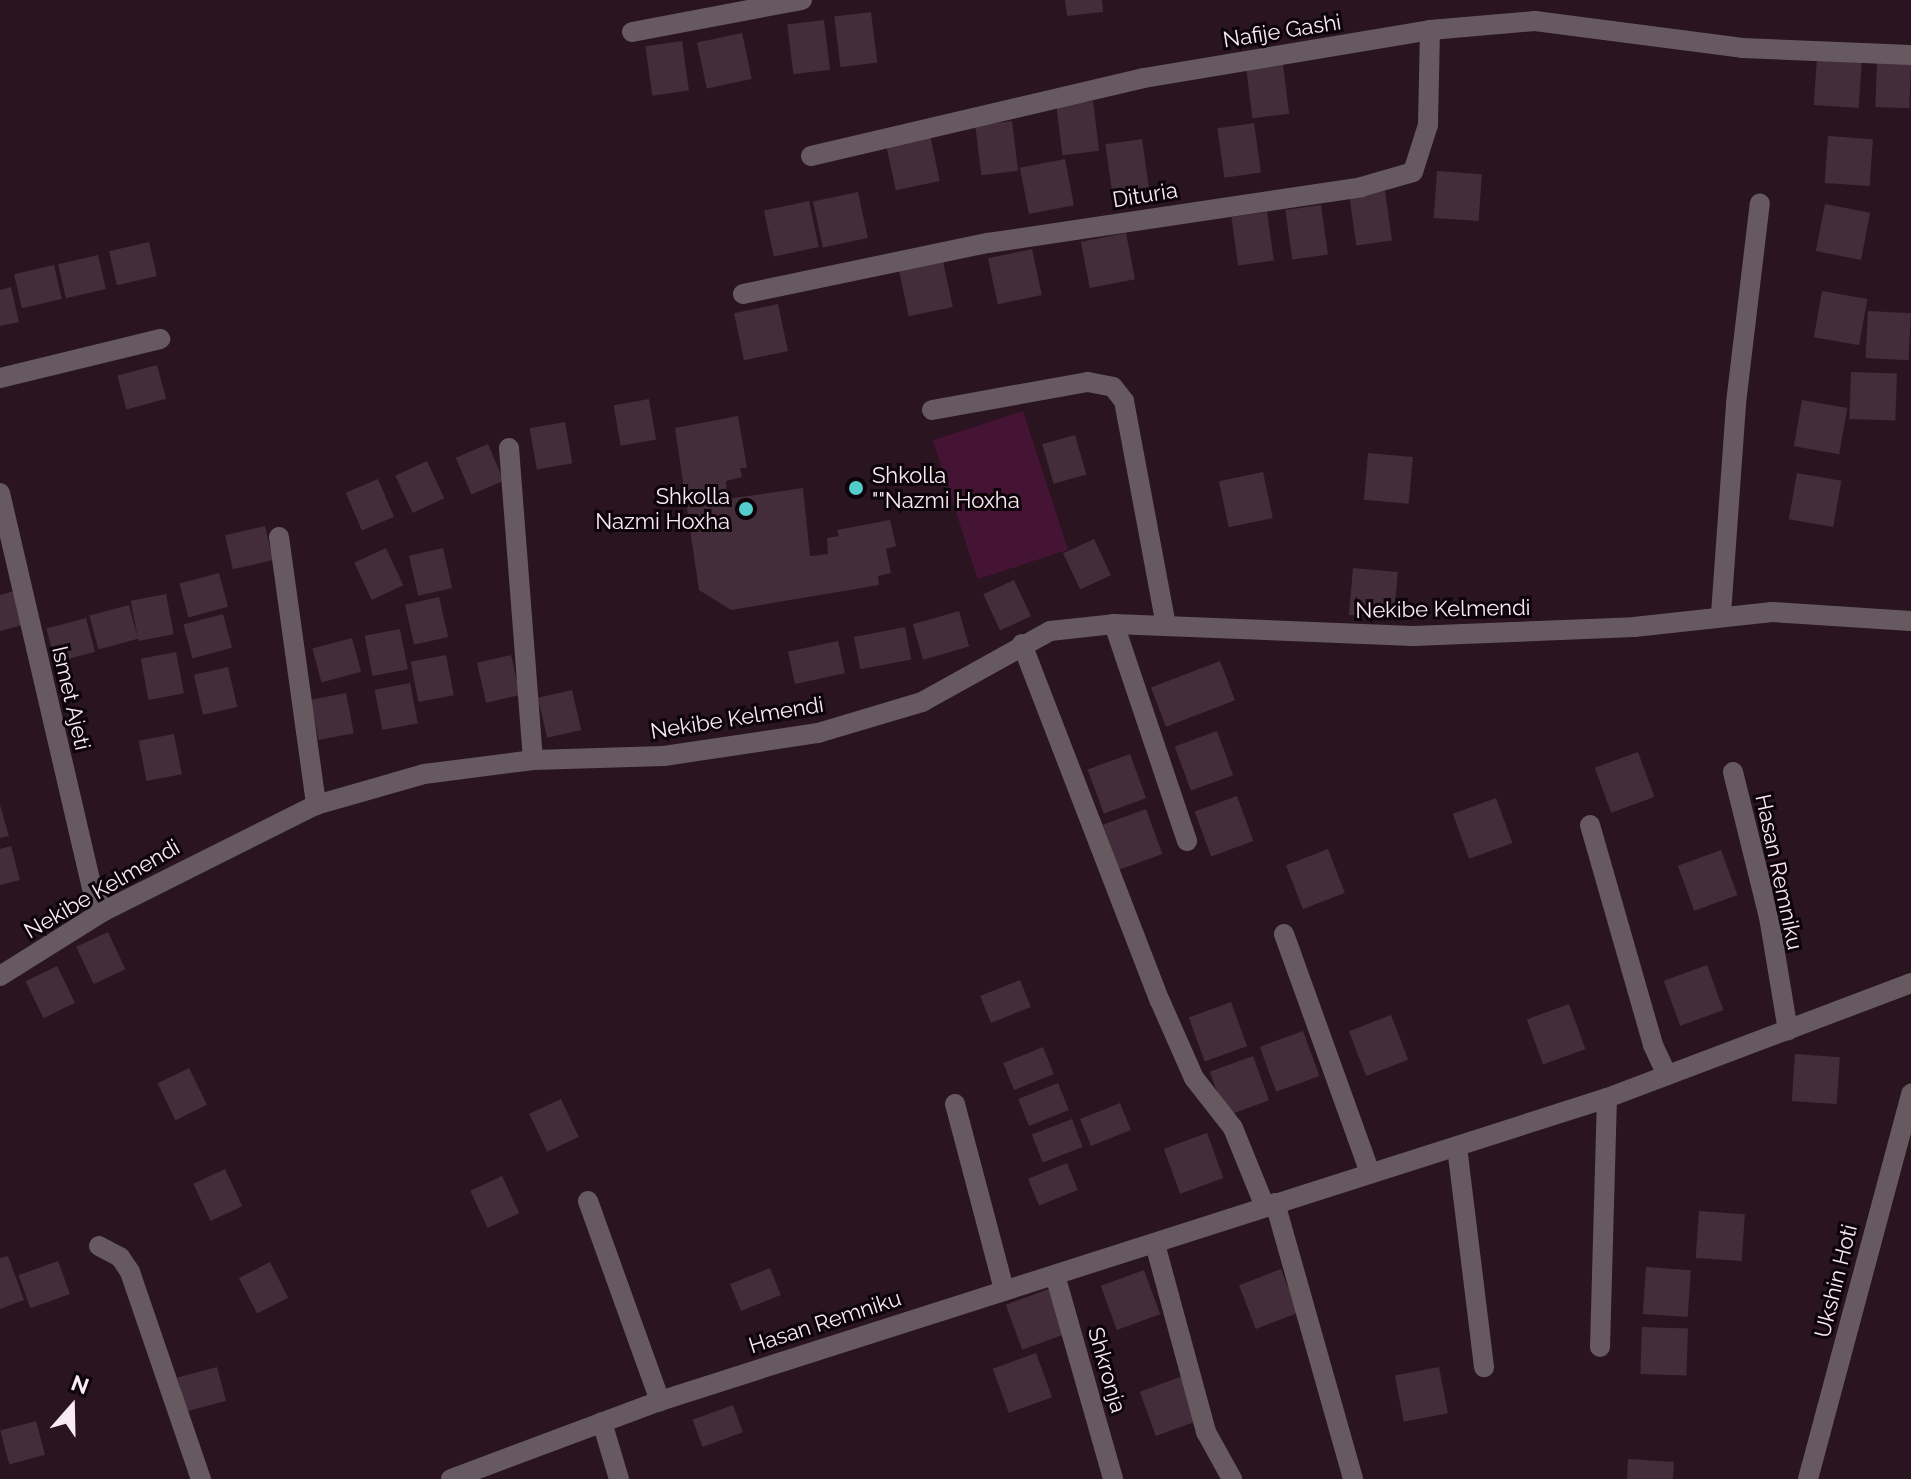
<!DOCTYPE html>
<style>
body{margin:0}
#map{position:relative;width:1911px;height:1479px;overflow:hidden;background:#291420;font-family:Raleway,sans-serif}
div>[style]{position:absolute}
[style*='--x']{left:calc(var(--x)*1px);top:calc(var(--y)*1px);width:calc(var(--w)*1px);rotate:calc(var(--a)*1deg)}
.green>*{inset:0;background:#451333;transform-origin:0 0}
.building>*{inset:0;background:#442d3a;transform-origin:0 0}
.minor>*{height:20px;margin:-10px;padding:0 10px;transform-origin:10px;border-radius:10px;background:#665a60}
.tertiary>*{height:20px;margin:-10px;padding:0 10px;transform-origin:10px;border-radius:10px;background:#665a60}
.dots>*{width:22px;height:22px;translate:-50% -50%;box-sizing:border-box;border:4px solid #0c0408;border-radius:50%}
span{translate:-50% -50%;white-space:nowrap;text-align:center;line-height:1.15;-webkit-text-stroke:6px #0c0408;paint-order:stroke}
.street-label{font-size:22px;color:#f9e9f1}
.poi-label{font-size:22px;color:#f9e9f1}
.left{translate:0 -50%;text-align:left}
.right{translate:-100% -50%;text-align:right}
.north{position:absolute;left:32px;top:1367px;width:80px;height:80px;-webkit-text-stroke:6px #0c0408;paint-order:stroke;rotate:20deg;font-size:22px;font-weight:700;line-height:32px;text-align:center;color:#f9e9f1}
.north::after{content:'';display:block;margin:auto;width:28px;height:36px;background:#f9e9f1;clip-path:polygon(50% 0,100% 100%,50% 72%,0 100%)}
</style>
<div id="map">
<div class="green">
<div style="left:1023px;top:411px;width:146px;height:95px;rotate:72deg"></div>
</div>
<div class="building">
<div style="clip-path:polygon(1065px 0,1102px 0,1103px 12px,1067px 16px)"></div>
<div style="left:871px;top:12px;width:51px;height:37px;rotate:83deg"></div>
<div style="left:824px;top:20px;width:50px;height:37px;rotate:83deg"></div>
<div style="left:742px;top:33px;width:47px;height:46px;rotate:78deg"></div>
<div style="left:682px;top:41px;width:50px;height:37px;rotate:82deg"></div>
<div style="left:1817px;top:58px;width:45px;height:47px;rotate:4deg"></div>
<div style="left:1877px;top:60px;width:34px;height:47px;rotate:2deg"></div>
<div style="left:1283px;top:64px;width:50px;height:37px;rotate:83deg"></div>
<div style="left:1093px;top:101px;width:50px;height:37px;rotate:83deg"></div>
<div style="left:1012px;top:121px;width:50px;height:37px;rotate:83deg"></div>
<div style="left:1254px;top:123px;width:50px;height:37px;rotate:82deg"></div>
<div style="left:930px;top:135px;width:47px;height:45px;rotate:78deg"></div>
<div style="left:1828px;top:136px;width:45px;height:47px;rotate:4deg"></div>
<div style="left:1142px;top:139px;width:50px;height:37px;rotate:82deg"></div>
<div style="left:1065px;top:159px;width:47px;height:46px;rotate:79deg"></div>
<div style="left:1437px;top:171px;width:45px;height:47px;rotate:4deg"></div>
<div style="left:1385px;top:191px;width:50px;height:36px;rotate:82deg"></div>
<div style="left:858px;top:192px;width:47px;height:46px;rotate:78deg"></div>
<div style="left:809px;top:201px;width:47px;height:46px;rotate:78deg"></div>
<div style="left:1825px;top:204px;width:46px;height:48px;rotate:11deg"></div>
<div style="left:1321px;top:205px;width:50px;height:36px;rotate:82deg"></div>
<div style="left:1267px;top:212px;width:49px;height:36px;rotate:82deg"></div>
<div style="left:1126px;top:233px;width:47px;height:46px;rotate:79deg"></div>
<div style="left:149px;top:242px;width:35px;height:41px;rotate:77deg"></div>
<div style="left:1032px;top:249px;width:47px;height:45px;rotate:78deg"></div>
<div style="left:98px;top:255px;width:35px;height:41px;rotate:77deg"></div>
<div style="left:943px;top:261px;width:47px;height:45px;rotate:78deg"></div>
<div style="left:54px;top:265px;width:35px;height:41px;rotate:77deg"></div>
<div style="clip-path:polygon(11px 287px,19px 322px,0 326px,0 290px)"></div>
<div style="left:1822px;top:291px;width:46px;height:47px;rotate:10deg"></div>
<div style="left:778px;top:304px;width:48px;height:45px;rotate:78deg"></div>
<div style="left:1868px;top:311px;width:43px;height:47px;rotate:3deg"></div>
<div style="left:157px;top:365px;width:35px;height:41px;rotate:75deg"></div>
<div style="left:1851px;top:372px;width:46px;height:47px;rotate:2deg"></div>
<div style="left:649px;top:399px;width:41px;height:36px;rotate:80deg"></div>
<div style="left:1802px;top:400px;width:46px;height:47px;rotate:10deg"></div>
<div style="clip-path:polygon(738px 416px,747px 468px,740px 468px,742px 477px,726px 481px,727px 499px,803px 488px,810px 556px,828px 554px,827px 538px,839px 536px,837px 530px,890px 520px,896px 546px,886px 549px,891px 573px,878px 576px,879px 585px,731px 610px,699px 590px,675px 428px)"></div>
<div style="left:565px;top:422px;width:42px;height:36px;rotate:80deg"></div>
<div style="left:1075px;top:435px;width:41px;height:34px;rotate:74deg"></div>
<div style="left:488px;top:444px;width:40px;height:35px;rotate:67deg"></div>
<div style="left:1368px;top:453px;width:45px;height:47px;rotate:5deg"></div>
<div style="left:427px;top:461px;width:41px;height:35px;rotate:65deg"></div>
<div style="left:1263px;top:472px;width:47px;height:45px;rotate:78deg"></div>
<div style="left:1797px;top:473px;width:45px;height:47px;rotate:10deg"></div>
<div style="left:378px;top:479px;width:41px;height:35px;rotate:67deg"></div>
<div style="left:265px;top:526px;width:35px;height:41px;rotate:77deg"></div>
<div style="left:1094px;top:539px;width:40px;height:34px;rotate:65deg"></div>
<div style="left:386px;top:548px;width:41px;height:35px;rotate:65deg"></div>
<div style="left:443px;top:548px;width:41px;height:35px;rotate:77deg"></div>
<div style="left:1353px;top:568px;width:45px;height:47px;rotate:5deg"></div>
<div style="left:219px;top:573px;width:35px;height:41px;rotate:75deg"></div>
<div style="left:1014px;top:580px;width:40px;height:34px;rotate:65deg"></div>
<div style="clip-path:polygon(14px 591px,23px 625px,0 631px,0 595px)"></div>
<div style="left:166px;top:594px;width:41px;height:36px;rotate:79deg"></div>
<div style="left:439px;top:597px;width:41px;height:35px;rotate:77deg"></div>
<div style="left:129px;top:605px;width:35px;height:41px;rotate:75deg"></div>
<div style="left:959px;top:611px;width:37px;height:48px;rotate:74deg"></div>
<div style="left:223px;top:614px;width:35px;height:41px;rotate:75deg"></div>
<div style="left:86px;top:618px;width:35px;height:41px;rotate:75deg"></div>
<div style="left:905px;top:627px;width:33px;height:52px;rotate:79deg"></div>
<div style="left:400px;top:629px;width:41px;height:36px;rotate:79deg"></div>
<div style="left:352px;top:638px;width:35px;height:41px;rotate:75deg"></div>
<div style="left:838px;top:641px;width:33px;height:51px;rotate:78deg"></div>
<div style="left:176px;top:652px;width:42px;height:36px;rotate:79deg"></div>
<div style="left:446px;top:655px;width:41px;height:36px;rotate:79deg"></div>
<div style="left:511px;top:655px;width:41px;height:35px;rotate:77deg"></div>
<div style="left:1220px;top:661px;width:42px;height:74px;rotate:69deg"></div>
<div style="left:228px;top:667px;width:41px;height:35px;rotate:77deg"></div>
<div style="left:410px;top:683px;width:41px;height:36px;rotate:79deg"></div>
<div style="left:572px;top:690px;width:41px;height:35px;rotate:77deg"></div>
<div style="left:346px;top:693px;width:41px;height:36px;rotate:79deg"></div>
<div style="left:1217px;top:731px;width:47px;height:45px;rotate:70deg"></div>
<div style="left:174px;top:734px;width:41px;height:36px;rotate:79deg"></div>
<div style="left:1638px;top:752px;width:48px;height:46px;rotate:70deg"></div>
<div style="left:1130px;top:754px;width:47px;height:45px;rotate:70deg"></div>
<div style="left:1237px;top:796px;width:48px;height:45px;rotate:70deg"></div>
<div style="left:1496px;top:798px;width:48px;height:46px;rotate:70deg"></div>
<div style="clip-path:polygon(0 805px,9px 836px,0 838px)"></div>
<div style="left:1146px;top:809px;width:48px;height:46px;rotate:70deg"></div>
<div style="clip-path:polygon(11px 846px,20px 880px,0 885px,0 849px)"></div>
<div style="left:1328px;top:849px;width:47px;height:45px;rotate:69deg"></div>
<div style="left:1721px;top:850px;width:48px;height:46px;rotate:70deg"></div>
<div style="left:108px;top:932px;width:41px;height:35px;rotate:65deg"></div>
<div style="left:1707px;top:965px;width:48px;height:46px;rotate:70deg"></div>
<div style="left:57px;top:966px;width:41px;height:35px;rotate:64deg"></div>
<div style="left:1020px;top:980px;width:29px;height:43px;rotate:68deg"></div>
<div style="left:1231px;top:1002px;width:47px;height:45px;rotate:70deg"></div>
<div style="left:1569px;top:1004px;width:48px;height:45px;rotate:70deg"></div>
<div style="left:1391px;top:1015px;width:48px;height:45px;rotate:69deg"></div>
<div style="left:1303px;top:1031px;width:48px;height:46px;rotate:70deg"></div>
<div style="left:1043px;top:1047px;width:29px;height:43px;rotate:68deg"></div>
<div style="left:1795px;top:1054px;width:45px;height:47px;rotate:4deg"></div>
<div style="left:1253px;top:1056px;width:47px;height:46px;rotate:70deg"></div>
<div style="left:189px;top:1068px;width:41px;height:35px;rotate:64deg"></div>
<div style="left:1058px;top:1083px;width:29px;height:43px;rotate:68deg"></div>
<div style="left:561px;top:1099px;width:42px;height:35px;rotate:65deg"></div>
<div style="left:1120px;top:1103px;width:29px;height:43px;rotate:68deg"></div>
<div style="left:1072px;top:1119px;width:30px;height:43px;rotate:69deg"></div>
<div style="left:1207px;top:1133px;width:48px;height:46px;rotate:70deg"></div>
<div style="left:1067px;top:1163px;width:29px;height:42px;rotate:68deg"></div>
<div style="left:225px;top:1169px;width:41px;height:35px;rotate:65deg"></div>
<div style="left:502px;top:1176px;width:41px;height:35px;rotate:65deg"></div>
<div style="left:1699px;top:1211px;width:46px;height:47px;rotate:4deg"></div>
<div style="clip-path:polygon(8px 1256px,24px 1300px,0 1309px,0 1258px)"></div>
<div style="left:58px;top:1261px;width:35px;height:42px;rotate:70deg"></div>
<div style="left:270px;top:1262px;width:40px;height:35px;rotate:63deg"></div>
<div style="left:1646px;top:1267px;width:45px;height:47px;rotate:4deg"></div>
<div style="left:770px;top:1268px;width:29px;height:43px;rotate:68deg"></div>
<div style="left:1281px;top:1269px;width:47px;height:45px;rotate:69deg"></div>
<div style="left:1144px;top:1270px;width:47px;height:46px;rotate:70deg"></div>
<div style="left:1049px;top:1289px;width:48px;height:46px;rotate:70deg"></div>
<div style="left:1642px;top:1327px;width:46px;height:47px;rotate:2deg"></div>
<div style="left:1036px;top:1353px;width:47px;height:46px;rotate:70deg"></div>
<div style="left:217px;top:1367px;width:35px;height:41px;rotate:75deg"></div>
<div style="left:1439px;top:1367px;width:47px;height:45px;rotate:79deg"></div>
<div style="left:1183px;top:1376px;width:47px;height:46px;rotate:70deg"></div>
<div style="left:733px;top:1405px;width:29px;height:43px;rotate:70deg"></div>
<div style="left:36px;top:1421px;width:35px;height:37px;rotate:75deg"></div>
<div style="clip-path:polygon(1628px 1459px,1674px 1462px,1673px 1479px,1627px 1479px)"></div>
</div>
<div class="minor">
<div style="--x:632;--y:32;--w:173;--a:-10.7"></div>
<div style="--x:811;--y:156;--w:342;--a:-13.2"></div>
<div style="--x:1144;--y:78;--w:290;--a:-9.5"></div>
<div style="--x:1430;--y:30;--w:105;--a:-4.9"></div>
<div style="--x:1535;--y:21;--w:209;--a:7.4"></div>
<div style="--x:1742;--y:48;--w:169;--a:2.4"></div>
<div style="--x:743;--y:294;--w:250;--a:-11.8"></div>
<div style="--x:988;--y:243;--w:377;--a:-8.5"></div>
<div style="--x:1361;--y:187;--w:54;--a:-16.1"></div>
<div style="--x:1413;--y:172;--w:49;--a:-72.3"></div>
<div style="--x:1428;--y:125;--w:95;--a:-88.8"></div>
<div style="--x:0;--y:378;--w:165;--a:-13.7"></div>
<div style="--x:932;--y:410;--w:158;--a:-10.2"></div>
<div style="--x:1088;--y:382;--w:25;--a:11"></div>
<div style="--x:1113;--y:387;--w:18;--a:52"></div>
<div style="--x:1124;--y:401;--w:228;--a:79.4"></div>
<div style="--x:509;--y:448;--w:313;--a:85.6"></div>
<div style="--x:0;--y:493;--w:412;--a:76.9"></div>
<div style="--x:93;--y:894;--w:20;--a:57"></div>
<div style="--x:279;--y:537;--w:271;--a:82.1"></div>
<div style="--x:1721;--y:614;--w:212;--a:-85.9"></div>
<div style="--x:1736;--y:403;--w:201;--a:-83.2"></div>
<div style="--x:1114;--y:624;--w:229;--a:71.4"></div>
<div style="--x:1022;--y:644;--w:383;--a:68.9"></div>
<div style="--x:1160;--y:1001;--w:84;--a:66.2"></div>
<div style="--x:1194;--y:1078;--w:63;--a:52"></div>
<div style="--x:1233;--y:1128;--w:85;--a:67.9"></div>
<div style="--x:1733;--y:772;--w:149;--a:76.1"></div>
<div style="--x:1769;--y:917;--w:115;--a:80.5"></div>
<div style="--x:1590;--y:825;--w:229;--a:74"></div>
<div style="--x:1653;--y:1045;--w:33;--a:65"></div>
<div style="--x:1284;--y:934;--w:251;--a:70.2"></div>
<div style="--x:0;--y:976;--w:123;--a:-32"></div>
<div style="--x:104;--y:911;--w:237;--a:-26.6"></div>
<div style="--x:316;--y:805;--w:112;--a:-16"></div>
<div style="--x:424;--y:774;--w:110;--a:-7.3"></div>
<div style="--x:533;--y:760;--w:131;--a:-1.7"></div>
<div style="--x:664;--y:756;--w:156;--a:-8.5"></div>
<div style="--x:818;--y:733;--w:109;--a:-16.6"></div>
<div style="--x:922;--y:702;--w:146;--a:-29"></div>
<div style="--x:1050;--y:631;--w:64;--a:-6.2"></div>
<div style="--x:1114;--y:624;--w:299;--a:2.3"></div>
<div style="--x:1413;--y:636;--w:221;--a:-2.3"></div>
<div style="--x:1634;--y:627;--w:139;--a:-6.2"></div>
<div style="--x:1772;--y:612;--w:139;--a:3.7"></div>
<div style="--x:955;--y:1104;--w:191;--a:75.2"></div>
<div style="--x:1457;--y:1147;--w:222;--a:83"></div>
<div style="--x:588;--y:1201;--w:213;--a:70.2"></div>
<div style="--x:1275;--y:1203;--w:287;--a:74.2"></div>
<div style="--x:1155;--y:1244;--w:195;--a:74.8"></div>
<div style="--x:1206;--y:1432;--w:54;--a:61"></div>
<div style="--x:99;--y:1246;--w:24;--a:28"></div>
<div style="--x:120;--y:1257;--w:18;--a:56"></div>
<div style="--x:130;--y:1272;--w:219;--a:71.1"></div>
<div style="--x:1055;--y:1275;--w:212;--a:74.1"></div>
<div style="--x:1600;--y:1347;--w:249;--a:-88.4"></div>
<div style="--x:602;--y:1422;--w:59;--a:73.4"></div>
<div style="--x:1808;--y:1479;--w:399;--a:-75"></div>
</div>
<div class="tertiary">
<div style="--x:451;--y:1479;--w:223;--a:-20.5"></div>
<div style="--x:660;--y:1401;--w:994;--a:-17.74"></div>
<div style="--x:1607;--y:1098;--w:325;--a:-20.7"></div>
</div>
<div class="dots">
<div style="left:856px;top:488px;background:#52cdcc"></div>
<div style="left:746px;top:509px;background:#52cdcc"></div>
</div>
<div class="street-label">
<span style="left:1282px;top:31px;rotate:-9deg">Nafije Gashi</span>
<span style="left:1145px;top:195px;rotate:-9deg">Dituria</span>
<span style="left:1443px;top:609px;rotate:-1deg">Nekibe Kelmendi</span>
<span style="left:71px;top:698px;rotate:77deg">Ismet Ajeti</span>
<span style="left:737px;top:718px;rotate:-9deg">Nekibe Kelmendi</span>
<span style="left:1779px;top:872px;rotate:78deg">Hasan Remniku</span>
<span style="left:102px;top:889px;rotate:-30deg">Nekibe Kelmendi</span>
<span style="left:1836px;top:1281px;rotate:-76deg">Ukshin Hoti</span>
<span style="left:825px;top:1322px;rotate:-18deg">Hasan Remniku</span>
<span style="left:1107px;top:1370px;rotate:74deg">Shkronja</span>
</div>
<div class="poi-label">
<span class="left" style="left:872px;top:488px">Shkolla<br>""Nazmi Hoxha</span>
<span class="right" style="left:730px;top:509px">Shkolla<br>Nazmi Hoxha</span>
</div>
<div class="north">N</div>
</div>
